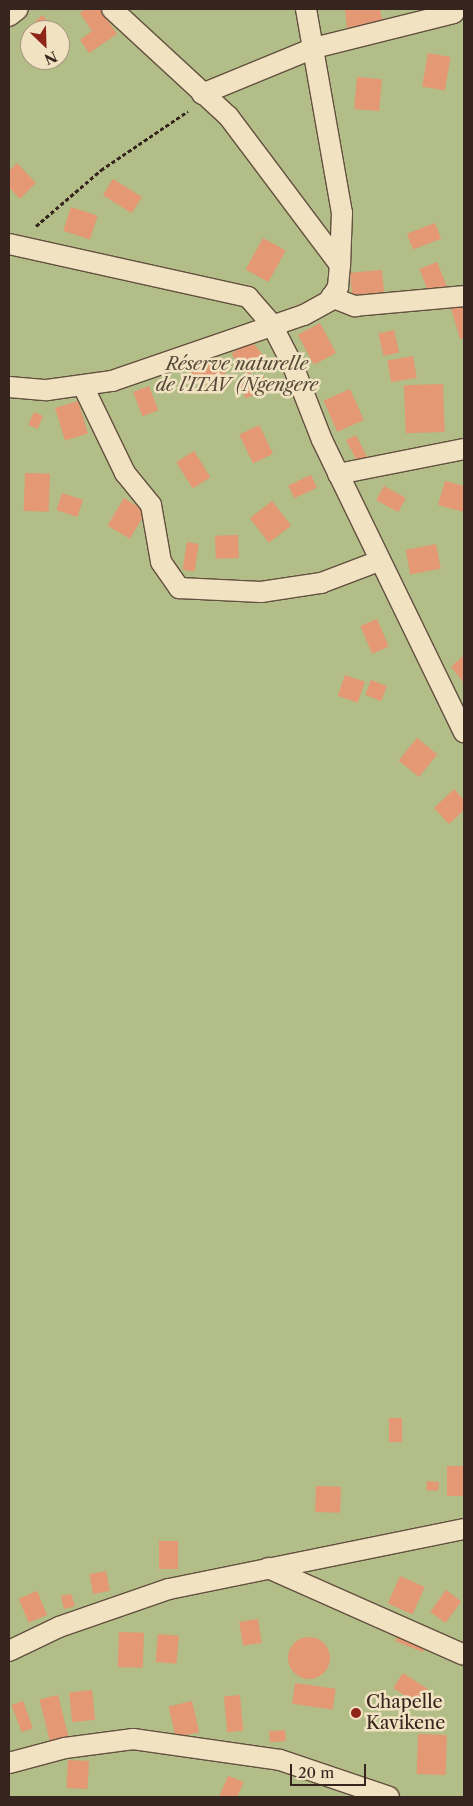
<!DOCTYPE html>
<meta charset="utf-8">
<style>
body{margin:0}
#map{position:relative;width:473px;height:1806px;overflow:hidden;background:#ead2a1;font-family:"Libre Caslon Text",serif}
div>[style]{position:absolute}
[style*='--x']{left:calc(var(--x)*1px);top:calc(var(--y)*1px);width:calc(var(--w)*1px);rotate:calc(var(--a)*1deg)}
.green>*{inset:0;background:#b2bd88}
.building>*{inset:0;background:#e49873;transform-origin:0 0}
.round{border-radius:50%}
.path>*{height:3px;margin-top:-1.5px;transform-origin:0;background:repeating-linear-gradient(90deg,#36241e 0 4px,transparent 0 6.5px)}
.roads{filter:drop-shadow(1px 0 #63503f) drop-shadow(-1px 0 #63503f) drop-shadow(0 1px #63503f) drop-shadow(0 -1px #63503f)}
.minor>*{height:20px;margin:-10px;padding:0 10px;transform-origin:10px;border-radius:10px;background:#f1e2c2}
.dots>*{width:14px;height:14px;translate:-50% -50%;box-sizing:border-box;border:2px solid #f1e2c2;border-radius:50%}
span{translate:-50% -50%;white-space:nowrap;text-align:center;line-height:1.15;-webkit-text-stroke:5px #f1e2c2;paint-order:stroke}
.park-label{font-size:18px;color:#554a38;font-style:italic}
.poi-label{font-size:18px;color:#36241e}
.left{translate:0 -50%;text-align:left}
.frame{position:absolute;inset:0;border:10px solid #36241e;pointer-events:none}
.north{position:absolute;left:20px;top:20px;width:50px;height:50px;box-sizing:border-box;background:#f1e2c2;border:1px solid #a69680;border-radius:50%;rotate:156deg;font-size:14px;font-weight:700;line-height:20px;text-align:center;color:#36241e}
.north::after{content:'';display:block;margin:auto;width:18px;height:22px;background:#8f2418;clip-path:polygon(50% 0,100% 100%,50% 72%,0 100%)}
.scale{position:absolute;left:290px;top:1764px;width:76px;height:22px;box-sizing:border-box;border:2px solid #36241e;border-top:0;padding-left:6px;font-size:15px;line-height:18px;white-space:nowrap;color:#36241e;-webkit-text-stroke:4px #f1e2c2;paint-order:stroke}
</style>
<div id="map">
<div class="green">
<div style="clip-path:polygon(evenodd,9px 9px,464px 9px,464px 1797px,9px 1797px,9px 9px,30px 30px,60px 30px,60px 60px,30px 60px,30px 30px)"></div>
</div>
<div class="building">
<div style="clip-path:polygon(85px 9px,100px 9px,117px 34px,89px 53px,80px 40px,92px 31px,80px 13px)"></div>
<div style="clip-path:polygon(345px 9px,380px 9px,383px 24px,347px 29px)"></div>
<div style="clip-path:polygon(42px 15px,57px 30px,30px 30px,30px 42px,22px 34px)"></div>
<div style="clip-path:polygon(60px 33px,68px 42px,60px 50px)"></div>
<div style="left:428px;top:53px;width:23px;height:34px;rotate:10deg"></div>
<div style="left:357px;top:77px;width:25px;height:32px;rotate:5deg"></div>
<div style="clip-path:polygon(17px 163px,36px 183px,20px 199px,9px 187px,9px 171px)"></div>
<div style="left:113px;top:179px;width:34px;height:19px;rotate:32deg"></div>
<div style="left:71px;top:207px;width:28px;height:25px;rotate:18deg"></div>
<div style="left:435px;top:223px;width:17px;height:30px;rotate:69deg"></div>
<div style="left:263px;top:238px;width:26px;height:36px;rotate:29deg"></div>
<div style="left:437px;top:262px;width:27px;height:19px;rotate:68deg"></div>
<div style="left:382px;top:270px;width:22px;height:32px;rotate:85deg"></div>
<div style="clip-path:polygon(464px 304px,464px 338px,460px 339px,451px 308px)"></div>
<div style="left:320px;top:323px;width:34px;height:25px;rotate:62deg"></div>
<div style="left:394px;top:330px;width:23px;height:16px;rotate:77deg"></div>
<div style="left:250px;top:339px;width:27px;height:24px;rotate:51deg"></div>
<div style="left:216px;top:355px;width:21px;height:30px;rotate:61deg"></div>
<div style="left:413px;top:356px;width:22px;height:26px;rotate:80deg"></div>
<div style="left:263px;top:375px;width:15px;height:25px;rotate:67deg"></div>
<div style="left:443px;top:384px;width:48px;height:39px;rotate:88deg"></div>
<div style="left:149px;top:386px;width:26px;height:17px;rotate:69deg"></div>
<div style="left:350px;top:389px;width:34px;height:29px;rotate:66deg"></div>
<div style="left:78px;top:401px;width:34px;height:24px;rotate:73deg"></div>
<div style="left:34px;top:412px;width:10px;height:14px;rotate:24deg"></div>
<div style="left:259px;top:425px;width:32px;height:22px;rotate:64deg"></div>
<div style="left:356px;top:435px;width:25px;height:11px;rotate:63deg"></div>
<div style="left:194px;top:451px;width:31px;height:21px;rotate:58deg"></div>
<div style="left:25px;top:473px;width:25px;height:38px;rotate:2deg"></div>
<div style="left:311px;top:475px;width:14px;height:25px;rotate:65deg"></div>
<div style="clip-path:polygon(445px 481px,464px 486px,464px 512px,438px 505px)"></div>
<div style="left:384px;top:486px;width:25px;height:16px;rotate:29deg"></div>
<div style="left:62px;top:493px;width:22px;height:18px;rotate:18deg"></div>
<div style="left:124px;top:498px;width:26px;height:32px;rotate:31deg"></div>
<div style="left:272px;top:501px;width:31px;height:28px;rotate:52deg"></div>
<div style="left:238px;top:535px;width:23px;height:23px;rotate:88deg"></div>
<div style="left:187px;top:542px;width:12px;height:28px;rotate:9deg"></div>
<div style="left:436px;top:544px;width:25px;height:31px;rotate:79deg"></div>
<div style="left:377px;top:619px;width:30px;height:18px;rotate:67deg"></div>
<div style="clip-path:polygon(464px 655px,464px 683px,451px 667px)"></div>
<div style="left:345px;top:675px;width:21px;height:22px;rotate:19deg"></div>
<div style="left:371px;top:680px;width:17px;height:16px;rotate:21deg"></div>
<div style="left:417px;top:738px;width:26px;height:29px;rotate:39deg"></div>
<div style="clip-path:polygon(454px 789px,464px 800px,464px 810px,449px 824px,434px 808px)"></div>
<div style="left:389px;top:1418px;width:13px;height:24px"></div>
<div style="left:447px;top:1466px;width:17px;height:30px"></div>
<div style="left:427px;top:1481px;width:12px;height:9px;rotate:5deg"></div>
<div style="left:316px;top:1486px;width:25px;height:26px;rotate:2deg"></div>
<div style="left:159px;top:1541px;width:19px;height:28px"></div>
<div style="left:106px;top:1571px;width:20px;height:17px;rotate:79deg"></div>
<div style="left:400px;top:1576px;width:27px;height:30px;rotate:24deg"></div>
<div style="left:446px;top:1590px;width:19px;height:27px;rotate:36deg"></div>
<div style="left:37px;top:1591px;width:26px;height:20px;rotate:67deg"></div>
<div style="clip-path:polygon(71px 1594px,75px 1606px,64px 1609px,61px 1596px)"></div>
<div style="left:258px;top:1619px;width:24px;height:19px;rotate:81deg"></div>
<div style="left:119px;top:1632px;width:25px;height:35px;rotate:2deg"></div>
<div style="left:158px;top:1634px;width:21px;height:28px;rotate:5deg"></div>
<div style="clip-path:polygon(398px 1635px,426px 1645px,423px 1652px,395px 1641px)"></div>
<div class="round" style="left:288px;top:1637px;width:42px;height:42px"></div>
<div style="left:403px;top:1673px;width:30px;height:18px;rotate:33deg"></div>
<div style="left:295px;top:1683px;width:41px;height:21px;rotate:8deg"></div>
<div style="left:92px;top:1690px;width:30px;height:23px;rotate:84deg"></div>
<div style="left:58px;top:1695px;width:44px;height:19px;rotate:76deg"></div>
<div style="left:240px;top:1695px;width:36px;height:16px;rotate:85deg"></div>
<div style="left:23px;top:1701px;width:29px;height:12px;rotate:70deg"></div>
<div style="left:192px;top:1701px;width:32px;height:24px;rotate:77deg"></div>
<div style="left:285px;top:1730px;width:11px;height:16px;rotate:85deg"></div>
<div style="left:418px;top:1734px;width:29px;height:40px;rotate:2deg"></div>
<div style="left:68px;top:1760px;width:21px;height:28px;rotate:3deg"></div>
<div style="clip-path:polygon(228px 1776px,244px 1782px,237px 1797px,219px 1797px)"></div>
</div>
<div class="path">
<div style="--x:36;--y:226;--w:86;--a:-40.7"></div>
<div style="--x:101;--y:170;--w:105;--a:-34.1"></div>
</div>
<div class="roads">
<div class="minor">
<div style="--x:306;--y:9;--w:207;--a:80"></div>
<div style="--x:342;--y:213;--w:52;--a:92.2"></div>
<div style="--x:9;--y:16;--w:11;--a:-38"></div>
<div style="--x:202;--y:94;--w:121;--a:-22.3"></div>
<div style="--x:314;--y:48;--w:144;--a:-14"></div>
<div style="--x:9;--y:244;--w:245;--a:12.5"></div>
<div style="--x:248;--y:297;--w:35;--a:49"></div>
<div style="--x:271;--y:323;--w:48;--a:62.9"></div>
<div style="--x:293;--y:366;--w:79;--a:68.6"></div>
<div style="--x:322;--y:440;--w:325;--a:64.1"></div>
<div style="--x:331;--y:297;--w:26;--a:21"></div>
<div style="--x:355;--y:306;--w:109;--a:-5.2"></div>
<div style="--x:83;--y:386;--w:97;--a:64.2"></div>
<div style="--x:125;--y:473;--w:41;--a:50.9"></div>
<div style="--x:151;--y:505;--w:58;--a:80"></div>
<div style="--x:161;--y:562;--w:32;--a:55"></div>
<div style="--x:179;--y:588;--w:82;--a:2.8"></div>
<div style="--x:261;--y:592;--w:61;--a:-8.5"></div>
<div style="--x:321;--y:583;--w:62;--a:-20.8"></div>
<div style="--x:9;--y:387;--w:38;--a:5"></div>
<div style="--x:47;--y:390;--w:66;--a:-7.9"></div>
<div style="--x:112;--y:381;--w:203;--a:-19"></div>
<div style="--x:304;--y:315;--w:29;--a:-29"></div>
<div style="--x:329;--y:301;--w:17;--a:-57"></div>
<div style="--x:338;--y:287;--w:22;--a:-85"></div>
<div style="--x:340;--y:265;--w:186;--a:-126.9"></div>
<div style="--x:228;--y:116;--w:158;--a:-137.3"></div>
<div style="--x:338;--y:474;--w:128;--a:-11.2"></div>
<div style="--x:268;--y:1568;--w:214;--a:23.9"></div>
<div style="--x:9;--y:1651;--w:55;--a:-25.6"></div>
<div style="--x:59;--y:1627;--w:116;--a:-19.1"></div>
<div style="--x:169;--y:1589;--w:301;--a:-11.5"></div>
<div style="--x:9;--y:1763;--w:58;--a:-15"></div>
<div style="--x:65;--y:1748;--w:69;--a:-7.5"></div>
<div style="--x:133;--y:1739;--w:148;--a:8.1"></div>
<div style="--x:280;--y:1760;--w:115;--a:18.7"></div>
</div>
</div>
<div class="dots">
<div style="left:356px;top:1713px;background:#8f2418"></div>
</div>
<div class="park-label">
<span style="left:237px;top:375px">Réserve naturelle<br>de l'ITAV (Ngengere</span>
</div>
<div class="poi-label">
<span class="left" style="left:366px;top:1713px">Chapelle<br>Kavikene</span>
</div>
<div class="frame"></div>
<div class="north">N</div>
<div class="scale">20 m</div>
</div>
